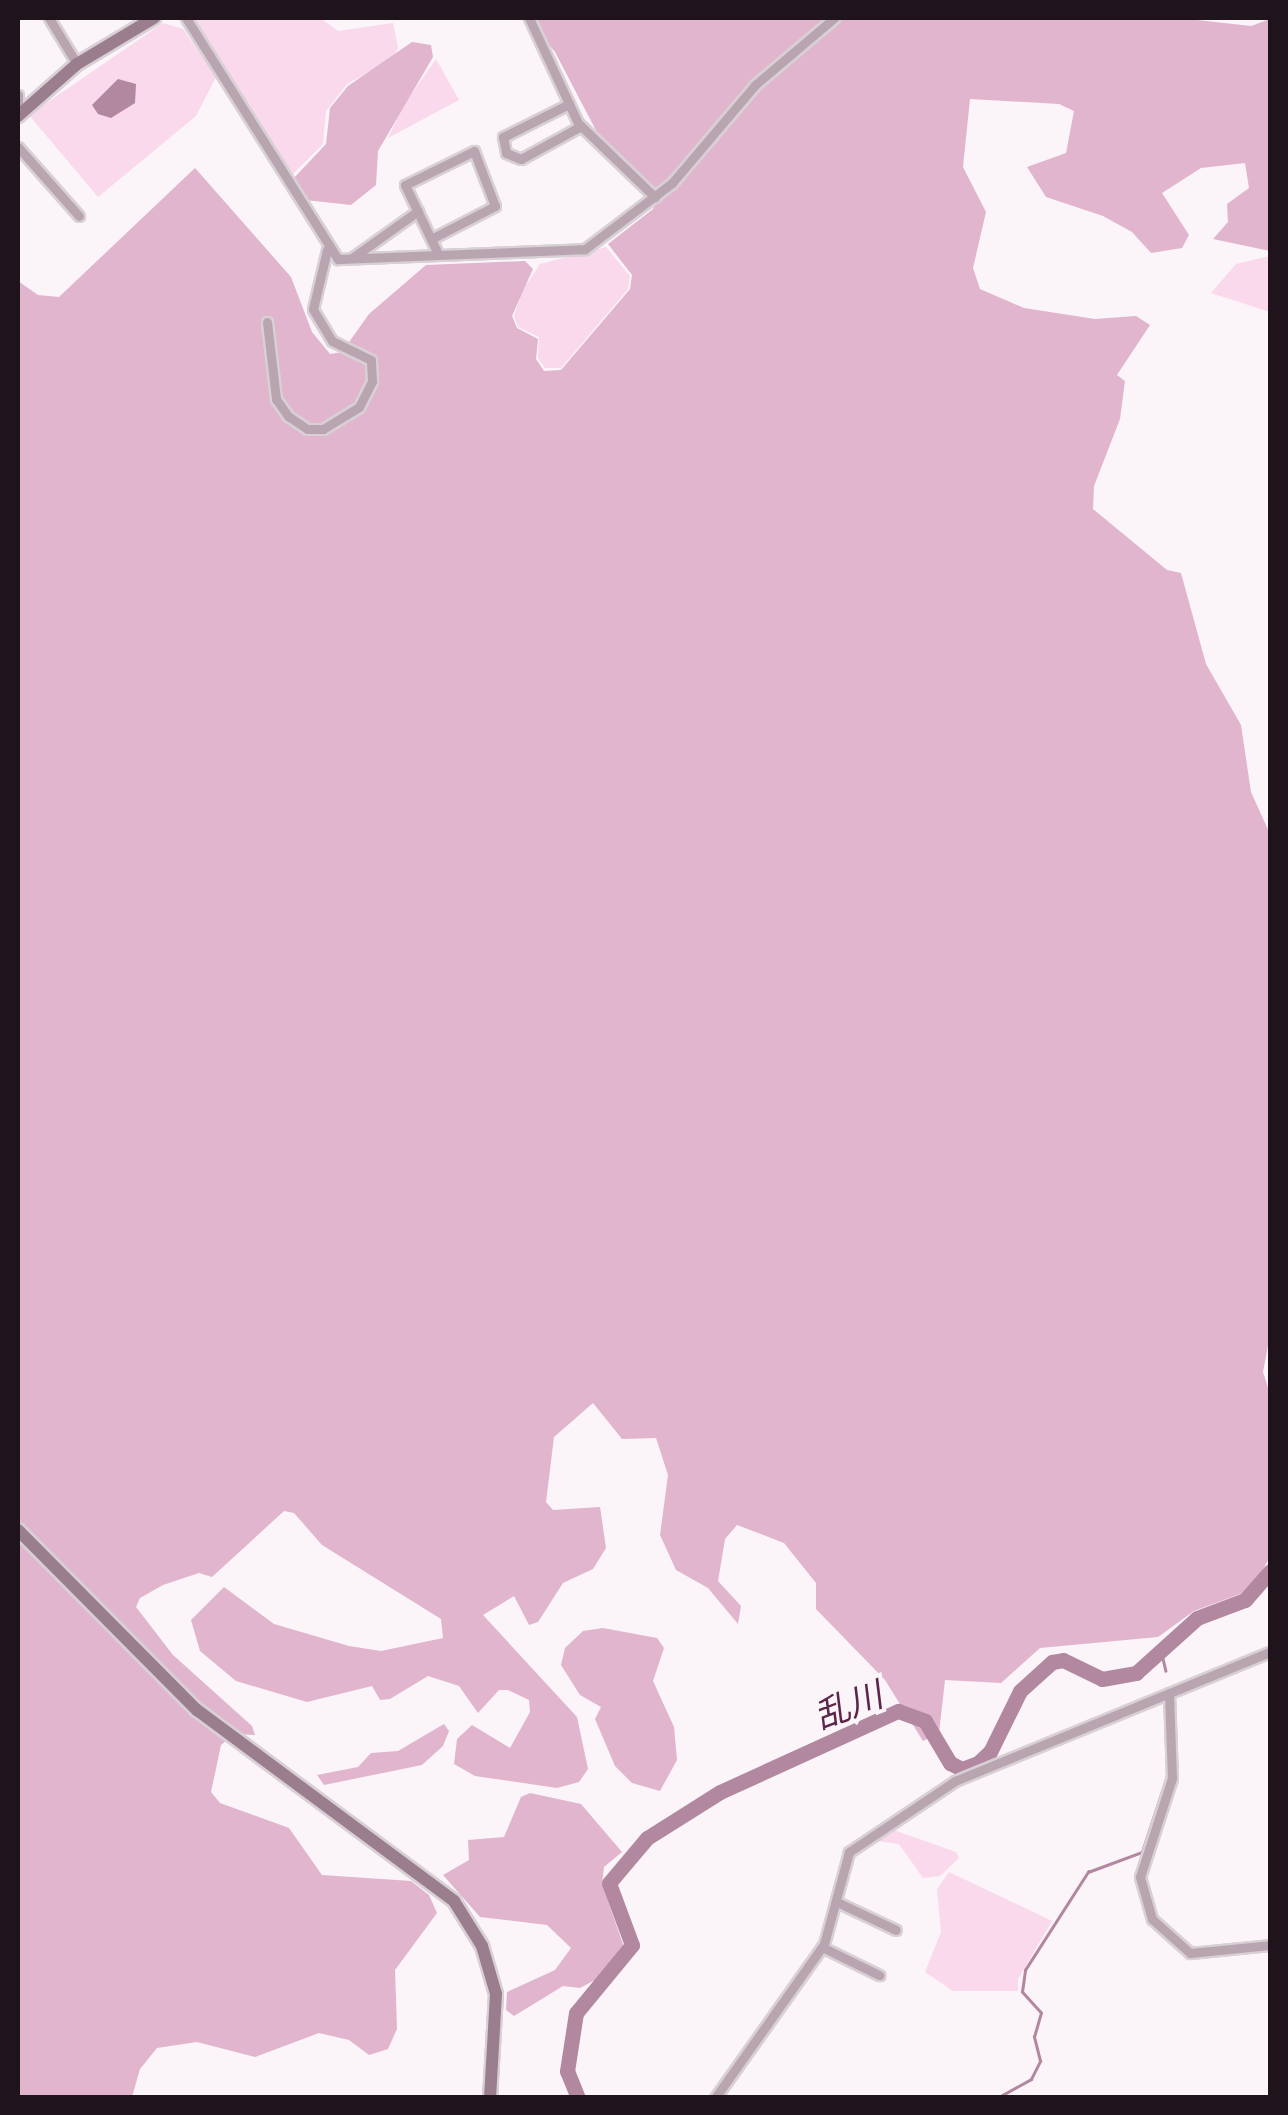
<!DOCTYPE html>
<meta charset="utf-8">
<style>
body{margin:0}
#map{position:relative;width:1288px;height:2115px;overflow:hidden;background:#fbf4f8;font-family:"IBM Plex Sans","Noto Sans JP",sans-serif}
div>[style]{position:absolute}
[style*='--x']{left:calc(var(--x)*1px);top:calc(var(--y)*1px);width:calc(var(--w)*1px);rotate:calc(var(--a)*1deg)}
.green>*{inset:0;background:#f9d9eb}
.forest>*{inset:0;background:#e1b5ce}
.water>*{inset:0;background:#b288a0}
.stream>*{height:2.5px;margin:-1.25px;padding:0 1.25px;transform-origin:1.25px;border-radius:1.25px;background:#b288a0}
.river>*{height:15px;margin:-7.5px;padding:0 7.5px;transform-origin:7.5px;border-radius:7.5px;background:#b288a0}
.roads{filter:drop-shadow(2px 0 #d8d0d5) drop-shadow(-2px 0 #d8d0d5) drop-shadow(0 2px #d8d0d5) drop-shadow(0 -2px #d8d0d5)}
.street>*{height:9px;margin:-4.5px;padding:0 4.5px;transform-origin:4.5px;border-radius:4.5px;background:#b8a5b0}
.secondary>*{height:12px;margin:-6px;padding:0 6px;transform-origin:6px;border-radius:6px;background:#9a7e8e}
span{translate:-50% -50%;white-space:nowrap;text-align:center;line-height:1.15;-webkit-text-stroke:8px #fbf4f8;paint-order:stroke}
.water-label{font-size:35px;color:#5b2649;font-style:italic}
.frame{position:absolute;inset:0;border:20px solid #1f141b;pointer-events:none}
</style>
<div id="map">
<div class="green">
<div style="clip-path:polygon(191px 18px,320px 18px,338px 31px,393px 23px,398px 48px,392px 59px,347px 84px,326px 111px,323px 144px,292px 175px)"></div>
<div style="clip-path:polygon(163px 23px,183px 29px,216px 77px,196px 116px,98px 197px,29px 115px)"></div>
<div style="clip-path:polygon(436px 59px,459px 100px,388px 138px,404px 105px)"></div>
<div style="clip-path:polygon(606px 247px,630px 276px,628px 289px,561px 368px,545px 368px,538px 358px,539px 337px,518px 327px,514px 316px,523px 290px,540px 264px)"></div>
<div style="clip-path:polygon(1270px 256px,1270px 312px,1211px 293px,1236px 264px)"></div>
<div style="clip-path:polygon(891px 1829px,956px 1852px,959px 1858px,940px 1876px,923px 1878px,899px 1844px,877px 1841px)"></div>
<div style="clip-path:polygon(949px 1872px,1052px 1921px,1018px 1979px,1018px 1991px,953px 1991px,925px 1972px,941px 1932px,937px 1889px)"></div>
</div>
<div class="forest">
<div style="clip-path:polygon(527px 18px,1179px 18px,1251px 26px,1270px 19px,1270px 251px,1213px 239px,1228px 222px,1227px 204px,1249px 188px,1245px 163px,1201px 168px,1162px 193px,1189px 235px,1182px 248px,1151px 253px,1132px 232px,1103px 216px,1046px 197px,1027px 167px,1066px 153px,1074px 111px,1059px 104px,970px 99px,963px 167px,986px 212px,973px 268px,980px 289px,1024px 308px,1095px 319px,1136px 316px,1150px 325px,1117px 375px,1125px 381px,1120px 419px,1094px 486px,1093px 509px,1167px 570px,1181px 573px,1206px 664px,1241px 725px,1251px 792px,1270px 834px,1270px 1335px,1263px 1372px,1270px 1394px,1270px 1557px,1251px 1590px,1194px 1611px,1158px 1637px,1040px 1648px,1001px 1683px,945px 1680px,939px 1733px,923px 1741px,885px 1680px,816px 1609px,816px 1583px,784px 1543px,737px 1525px,725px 1539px,718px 1581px,741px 1606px,738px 1624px,708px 1588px,676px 1570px,660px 1535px,668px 1475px,656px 1438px,622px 1439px,593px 1403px,554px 1437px,546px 1502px,553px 1510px,600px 1507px,606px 1548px,593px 1569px,563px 1583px,538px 1622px,529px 1625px,514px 1596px,483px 1615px,577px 1717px,588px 1769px,579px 1782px,557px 1788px,475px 1776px,454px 1764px,457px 1739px,472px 1725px,510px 1748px,530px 1712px,529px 1700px,508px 1690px,499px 1690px,478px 1713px,459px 1686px,428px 1676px,390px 1699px,380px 1700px,372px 1686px,307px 1702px,236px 1681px,200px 1651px,191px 1620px,224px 1587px,274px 1624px,349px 1646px,381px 1651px,443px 1638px,441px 1619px,322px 1545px,294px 1513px,284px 1511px,212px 1577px,199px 1573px,163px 1585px,140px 1598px,136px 1607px,173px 1655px,252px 1726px,255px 1735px,234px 1734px,221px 1745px,211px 1792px,220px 1803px,289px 1828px,322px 1875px,411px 1881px,429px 1895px,437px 1913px,395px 1970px,397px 2029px,388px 2049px,369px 2055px,349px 2040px,319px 2033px,255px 2057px,197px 2042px,157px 2048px,140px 2069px,132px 2097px,18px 2097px,18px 281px,38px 295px,59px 297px,195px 168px,291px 277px,312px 332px,330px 354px,342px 352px,369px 314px,426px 265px,525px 261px,533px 269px,512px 316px,517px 328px,538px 339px,536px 359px,544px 371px,561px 370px,630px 289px,632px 275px,608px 244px,653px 209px,660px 192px,600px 138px,555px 52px)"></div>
<div style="clip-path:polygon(412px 42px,431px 45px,433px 57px,378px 151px,376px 185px,351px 205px,305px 200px,293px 179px,326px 144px,330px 108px,348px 86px)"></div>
<div style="clip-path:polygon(603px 1628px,657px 1638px,664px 1648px,653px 1681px,674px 1727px,677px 1760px,660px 1791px,632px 1783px,615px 1766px,595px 1719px,601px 1707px,580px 1695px,561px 1665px,565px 1648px,583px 1631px)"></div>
<div style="clip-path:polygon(444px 1724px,449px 1731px,443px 1746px,422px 1765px,324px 1785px,317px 1775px,358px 1767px,371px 1753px,398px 1751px)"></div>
<div style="clip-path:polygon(530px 1793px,581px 1804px,622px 1852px,604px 1867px,602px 1884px,625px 1950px,610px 1972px,580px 1988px,563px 1986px,514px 2016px,506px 2010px,507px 1992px,555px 1970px,571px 1948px,547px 1925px,480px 1917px,443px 1875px,469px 1860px,468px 1840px,504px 1837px,521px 1797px)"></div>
</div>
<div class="water">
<div style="clip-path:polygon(118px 79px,136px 84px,135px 103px,111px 118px,98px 114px,92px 105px)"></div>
</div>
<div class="stream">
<div style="--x:1162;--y:1654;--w:17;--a:77"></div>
<div style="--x:997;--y:2098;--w:39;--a:-29"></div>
<div style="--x:1031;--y:2079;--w:20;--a:-63"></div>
<div style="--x:1040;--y:2061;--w:25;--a:-104"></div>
<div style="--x:1034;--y:2037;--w:25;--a:-74"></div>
<div style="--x:1041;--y:2013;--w:28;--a:-132"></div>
<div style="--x:1022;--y:1992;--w:22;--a:-82"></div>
<div style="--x:1025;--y:1970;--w:117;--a:-57.3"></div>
<div style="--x:1088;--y:1872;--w:58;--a:-20.3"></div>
<div style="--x:1142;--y:1852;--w:83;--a:-71.8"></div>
</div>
<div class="river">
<div style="--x:578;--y:2098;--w:29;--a:-112"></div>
<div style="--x:567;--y:2071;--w:59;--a:-81.2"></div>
<div style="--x:576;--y:2013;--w:88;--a:-50.5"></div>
<div style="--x:632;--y:1945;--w:66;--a:-110.4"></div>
<div style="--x:609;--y:1883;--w:59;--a:-49.8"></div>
<div style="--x:647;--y:1838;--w:86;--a:-32.2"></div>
<div style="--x:720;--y:1792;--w:196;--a:-24.5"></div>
<div style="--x:898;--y:1711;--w:29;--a:20"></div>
<div style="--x:925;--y:1721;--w:49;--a:59.2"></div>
<div style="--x:950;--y:1763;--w:13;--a:27"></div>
<div style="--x:962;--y:1769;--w:17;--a:-21"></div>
<div style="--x:978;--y:1763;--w:16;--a:-43"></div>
<div style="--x:990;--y:1752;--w:68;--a:-63.8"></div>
<div style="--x:1020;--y:1691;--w:43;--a:-42.2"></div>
<div style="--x:1052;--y:1662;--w:11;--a:-10"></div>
<div style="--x:1063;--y:1660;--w:43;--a:26"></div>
<div style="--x:1102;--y:1679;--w:35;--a:-10"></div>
<div style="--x:1136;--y:1673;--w:82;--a:-42"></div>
<div style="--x:1197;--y:1618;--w:51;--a:-20.6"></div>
<div style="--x:1245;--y:1600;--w:38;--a:-49"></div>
</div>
<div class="roads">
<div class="street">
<div style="--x:49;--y:18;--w:54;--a:58.7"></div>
<div style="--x:186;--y:18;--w:285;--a:57.8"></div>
<div style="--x:338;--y:259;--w:247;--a:-2.3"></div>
<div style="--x:585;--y:249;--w:109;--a:-37.2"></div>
<div style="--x:672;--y:183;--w:128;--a:-49.7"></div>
<div style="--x:755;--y:85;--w:104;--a:-40.3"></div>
<div style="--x:529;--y:18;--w:116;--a:65"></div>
<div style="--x:578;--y:123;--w:107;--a:43.9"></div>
<div style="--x:18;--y:95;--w:19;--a:90"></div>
<div style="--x:569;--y:104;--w:74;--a:153.4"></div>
<div style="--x:503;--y:137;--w:16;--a:79"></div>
<div style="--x:506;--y:153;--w:16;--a:22"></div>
<div style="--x:521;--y:159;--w:68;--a:-28.8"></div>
<div style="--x:18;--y:147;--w:92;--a:48.5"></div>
<div style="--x:431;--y:239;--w:72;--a:-27.3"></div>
<div style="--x:495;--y:206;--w:59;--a:-110.9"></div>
<div style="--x:474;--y:151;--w:77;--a:153.8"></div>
<div style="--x:405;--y:185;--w:76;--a:64.4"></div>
<div style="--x:352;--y:258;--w:81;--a:-35.5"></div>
<div style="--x:267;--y:322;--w:78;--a:83.3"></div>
<div style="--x:276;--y:399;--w:21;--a:55"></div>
<div style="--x:288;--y:416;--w:23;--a:34"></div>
<div style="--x:307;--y:429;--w:16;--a:0"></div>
<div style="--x:323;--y:429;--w:42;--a:-31.4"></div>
<div style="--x:359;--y:407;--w:29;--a:-63"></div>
<div style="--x:372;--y:381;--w:21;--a:-93"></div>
<div style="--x:371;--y:360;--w:43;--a:-154"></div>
<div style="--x:332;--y:341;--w:37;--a:-121"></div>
<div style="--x:313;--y:309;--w:61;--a:-76.7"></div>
<div style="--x:1169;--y:1693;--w:85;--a:88"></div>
<div style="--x:1172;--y:1778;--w:104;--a:107.9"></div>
<div style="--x:1140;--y:1877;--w:44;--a:74.1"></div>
<div style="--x:1152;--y:1919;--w:51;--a:41.8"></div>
<div style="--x:1190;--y:1953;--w:80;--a:-5.7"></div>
<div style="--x:837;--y:1902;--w:65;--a:25.4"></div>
<div style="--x:822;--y:1947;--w:64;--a:26.2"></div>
<div style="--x:715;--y:2098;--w:189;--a:-54.7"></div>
<div style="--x:824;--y:1944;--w:95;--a:-74.8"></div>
<div style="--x:849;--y:1852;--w:128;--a:-33.8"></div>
<div style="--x:955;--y:1781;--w:340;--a:-22.3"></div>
</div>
<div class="secondary">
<div style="--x:18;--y:116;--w:79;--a:-41.4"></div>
<div style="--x:77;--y:64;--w:90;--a:-30.9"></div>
<div style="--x:18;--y:1530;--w:254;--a:45.2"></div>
<div style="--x:197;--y:1710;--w:320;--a:36.6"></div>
<div style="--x:454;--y:1901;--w:53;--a:58.1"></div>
<div style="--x:482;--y:1946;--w:50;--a:73.7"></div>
<div style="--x:496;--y:1994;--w:104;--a:93.3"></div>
</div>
</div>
<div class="water-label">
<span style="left:848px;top:1705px;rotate:-21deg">乱川</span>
</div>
<div class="frame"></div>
</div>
